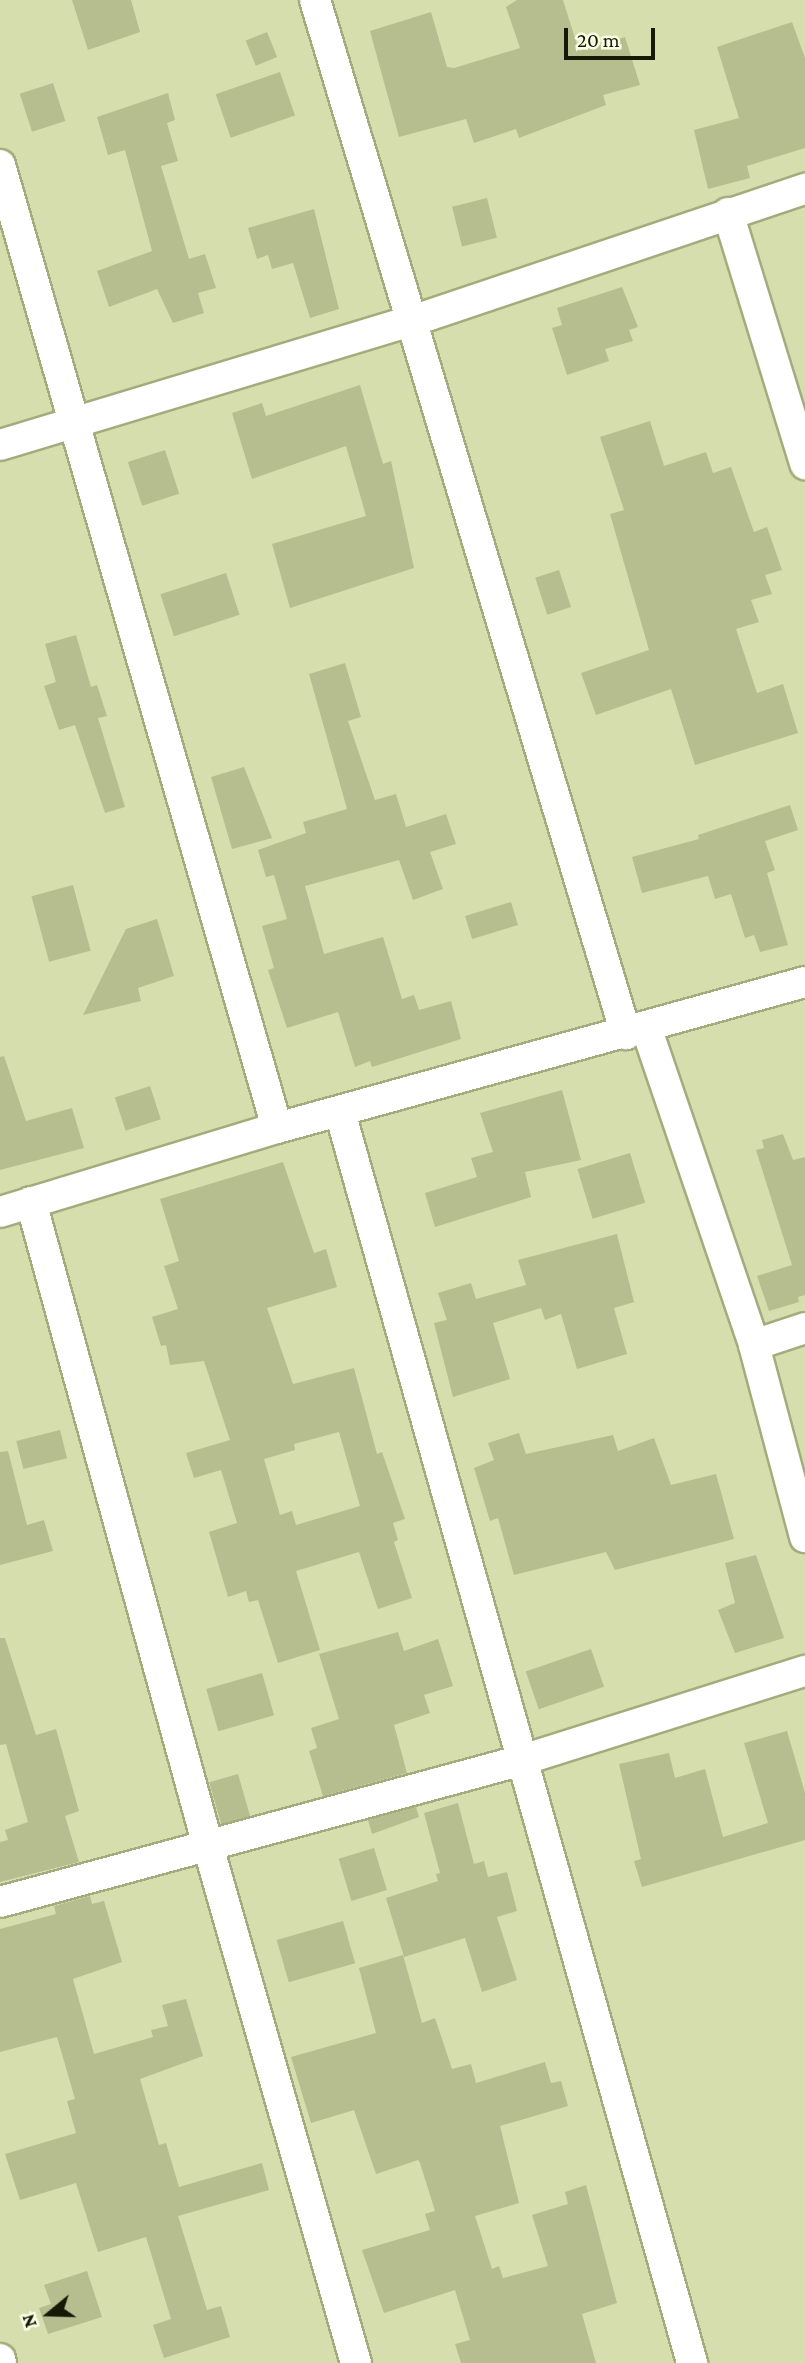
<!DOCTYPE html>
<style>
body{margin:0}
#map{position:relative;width:805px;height:2363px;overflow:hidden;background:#d7deae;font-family:"Crimson Pro",serif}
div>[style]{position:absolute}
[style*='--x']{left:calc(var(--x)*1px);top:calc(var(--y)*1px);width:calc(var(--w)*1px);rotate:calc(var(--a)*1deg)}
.building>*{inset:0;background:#b6bd8e;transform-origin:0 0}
.roads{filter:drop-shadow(2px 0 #a4ab7c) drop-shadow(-2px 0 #a4ab7c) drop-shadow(0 2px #a4ab7c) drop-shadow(0 -2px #a4ab7c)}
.minor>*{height:30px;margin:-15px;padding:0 15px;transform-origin:15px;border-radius:15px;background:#fff}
span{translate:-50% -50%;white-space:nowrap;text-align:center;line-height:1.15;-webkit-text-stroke:7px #f9fde4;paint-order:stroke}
.north{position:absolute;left:14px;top:2279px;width:70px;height:70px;-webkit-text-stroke:5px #f9fde4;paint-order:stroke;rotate:251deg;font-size:19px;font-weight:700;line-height:28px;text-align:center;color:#171907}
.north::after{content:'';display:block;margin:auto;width:24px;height:32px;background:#171907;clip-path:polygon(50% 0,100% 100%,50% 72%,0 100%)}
.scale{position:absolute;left:564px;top:28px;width:91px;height:32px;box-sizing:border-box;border:4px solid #171907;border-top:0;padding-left:9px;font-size:21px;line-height:24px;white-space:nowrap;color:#171907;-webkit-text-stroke:5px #f9fde4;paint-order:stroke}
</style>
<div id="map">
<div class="building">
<div style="clip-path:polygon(72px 0,131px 0,140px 32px,88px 50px)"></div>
<div style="clip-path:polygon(517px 0,563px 0,579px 51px,625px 37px,640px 85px,603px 95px,606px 105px,519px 138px,516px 129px,474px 143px,466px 119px,399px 137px,370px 31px,431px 12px,447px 67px,454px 68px,520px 48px,506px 7px)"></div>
<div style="clip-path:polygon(792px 22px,805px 58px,805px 148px,747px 166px,750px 178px,708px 189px,694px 130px,739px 118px,717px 47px)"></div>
<div style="left:267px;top:32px;width:27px;height:23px;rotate:68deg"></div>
<div style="left:280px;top:72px;width:46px;height:68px;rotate:71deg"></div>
<div style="left:53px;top:83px;width:40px;height:35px;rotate:72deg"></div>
<div style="clip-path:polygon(168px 93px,175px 120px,167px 123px,178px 161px,161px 166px,189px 259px,205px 254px,216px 288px,198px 293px,204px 313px,173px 323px,157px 289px,109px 307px,97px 271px,152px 251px,125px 150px,108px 155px,97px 117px)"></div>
<div style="left:487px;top:198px;width:41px;height:36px;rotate:76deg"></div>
<div style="clip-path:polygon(314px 209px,339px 309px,310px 318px,293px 263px,272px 269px,268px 255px,257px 259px,248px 228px)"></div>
<div style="clip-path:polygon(622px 287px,638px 327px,629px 330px,633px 341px,605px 349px,609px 361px,567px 375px,552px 328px,562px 325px,557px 308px)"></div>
<div style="clip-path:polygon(360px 385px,383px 464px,391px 461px,414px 568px,290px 608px,272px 544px,366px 516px,346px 446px,252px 479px,232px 413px,262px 403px,266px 416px)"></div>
<div style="clip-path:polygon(650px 421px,664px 466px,706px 452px,713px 473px,731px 467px,754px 532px,767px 527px,782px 570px,765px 575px,772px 594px,751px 600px,759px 622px,736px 629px,757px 693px,783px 684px,798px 733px,695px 765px,671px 689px,596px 715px,581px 673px,649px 650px,610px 514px,624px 510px,600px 437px)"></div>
<div style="left:165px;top:450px;width:46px;height:39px;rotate:72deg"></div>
<div style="left:559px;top:570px;width:39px;height:25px;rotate:72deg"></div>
<div style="left:226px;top:573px;width:44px;height:69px;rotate:72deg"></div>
<div style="clip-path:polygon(76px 635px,91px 687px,97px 685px,107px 716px,98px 718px,125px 807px,105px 813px,75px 725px,59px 730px,44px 686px,56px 682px,45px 644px)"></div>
<div style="clip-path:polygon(345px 663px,361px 717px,348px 721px,375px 800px,396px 794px,406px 827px,446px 814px,456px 844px,430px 852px,443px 889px,413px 900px,399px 860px,305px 886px,324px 954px,383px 937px,402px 999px,414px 995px,419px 1010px,451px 1001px,461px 1039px,372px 1067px,370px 1061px,355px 1067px,338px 1012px,287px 1028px,268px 970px,274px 968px,262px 926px,287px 919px,274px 875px,266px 877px,258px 850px,306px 833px,303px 822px,347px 809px,309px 674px)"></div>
<div style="clip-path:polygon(244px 767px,272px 838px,232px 849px,211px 777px)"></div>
<div style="clip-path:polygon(790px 805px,798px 830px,765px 841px,775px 870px,767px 873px,788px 945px,760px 952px,754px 935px,745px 938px,731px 894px,715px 899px,708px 876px,642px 893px,632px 857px,699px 839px,698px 835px)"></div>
<div style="left:73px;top:885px;width:68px;height:43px;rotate:75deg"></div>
<div style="left:511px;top:902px;width:24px;height:48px;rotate:73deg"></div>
<div style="clip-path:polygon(157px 919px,174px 976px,138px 988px,141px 1001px,83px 1015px,126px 929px)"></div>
<div style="clip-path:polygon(4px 1056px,26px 1121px,72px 1108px,84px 1148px,0 1170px,0 1057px)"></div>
<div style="left:150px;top:1086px;width:35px;height:37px;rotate:72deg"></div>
<div style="clip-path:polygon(562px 1090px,581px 1160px,525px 1172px,531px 1197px,435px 1227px,425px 1193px,477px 1177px,471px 1158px,493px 1152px,480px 1113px)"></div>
<div style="clip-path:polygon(783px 1134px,793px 1160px,805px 1157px,805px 1295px,798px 1297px,799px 1302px,769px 1311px,757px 1276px,792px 1265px,756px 1150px,764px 1148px,762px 1140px)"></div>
<div style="left:630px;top:1153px;width:52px;height:55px;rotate:73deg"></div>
<div style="clip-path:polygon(evenodd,283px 1162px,314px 1253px,326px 1249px,337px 1287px,267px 1308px,293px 1384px,354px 1368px,377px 1454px,382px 1452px,405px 1519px,393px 1523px,398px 1540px,394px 1542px,412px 1598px,378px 1609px,359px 1552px,296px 1571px,320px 1650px,278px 1663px,258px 1600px,249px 1602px,246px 1591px,228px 1597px,209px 1532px,237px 1523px,221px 1470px,194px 1478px,186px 1453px,230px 1440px,204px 1361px,170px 1365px,166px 1345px,161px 1346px,152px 1317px,178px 1309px,164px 1266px,179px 1261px,160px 1199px,283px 1162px,339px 1432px,360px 1506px,296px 1525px,292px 1511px,280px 1515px,264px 1459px,295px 1450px,294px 1444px,339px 1432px)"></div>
<div style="clip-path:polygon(617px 1234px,634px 1302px,614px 1308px,627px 1354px,577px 1369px,561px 1314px,545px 1320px,541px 1308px,493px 1323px,510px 1379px,453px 1397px,434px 1323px,447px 1320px,438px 1293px,471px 1283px,476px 1299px,526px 1285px,518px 1260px)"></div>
<div style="left:60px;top:1430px;width:29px;height:45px;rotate:76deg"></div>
<div style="clip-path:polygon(519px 1433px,526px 1454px,613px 1435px,618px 1451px,654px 1438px,671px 1485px,716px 1474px,734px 1539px,615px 1570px,606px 1552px,514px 1575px,498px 1518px,490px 1521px,474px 1468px,494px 1460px,488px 1443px)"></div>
<div style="clip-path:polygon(8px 1451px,27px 1525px,44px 1520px,53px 1551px,0 1565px,0 1452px)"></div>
<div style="clip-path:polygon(756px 1555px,784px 1638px,735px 1653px,718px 1610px,735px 1603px,725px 1563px)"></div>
<div style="clip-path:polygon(398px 1632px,404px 1651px,438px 1639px,453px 1686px,424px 1695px,430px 1713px,394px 1725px,407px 1773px,323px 1796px,309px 1751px,317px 1748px,311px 1728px,339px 1719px,319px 1654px)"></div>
<div style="clip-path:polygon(0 1638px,5px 1638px,36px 1735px,56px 1729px,79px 1811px,65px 1816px,79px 1862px,0 1882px,0 1842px,8px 1840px,5px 1830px,28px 1822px,6px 1744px,0 1745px)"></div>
<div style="left:591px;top:1649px;width:40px;height:69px;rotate:71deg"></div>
<div style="left:262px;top:1673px;width:44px;height:58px;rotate:74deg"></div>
<div style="clip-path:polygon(787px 1731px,805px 1793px,805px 1840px,642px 1887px,634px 1861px,641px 1859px,619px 1764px,669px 1753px,675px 1778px,705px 1769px,723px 1837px,768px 1823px,744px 1743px)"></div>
<div style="left:238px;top:1774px;width:44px;height:30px;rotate:74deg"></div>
<div style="clip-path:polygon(458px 1803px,474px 1864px,484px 1861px,488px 1877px,507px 1872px,517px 1911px,497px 1917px,517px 1980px,482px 1992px,465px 1938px,404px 1957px,386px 1898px,438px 1881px,436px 1874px,440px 1873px,424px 1813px)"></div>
<div style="clip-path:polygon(416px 1807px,419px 1817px,372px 1834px,368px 1820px)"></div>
<div style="left:374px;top:1848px;width:44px;height:37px;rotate:73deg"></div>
<div style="clip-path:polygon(90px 1896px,92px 1904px,104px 1901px,122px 1962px,73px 1979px,94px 2054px,153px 2037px,151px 2030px,168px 2026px,162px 2005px,186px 1999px,203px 2056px,140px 2079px,159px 2145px,166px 2143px,179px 2187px,262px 2163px,269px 2190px,178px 2216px,207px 2310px,221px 2306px,230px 2337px,164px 2358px,153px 2325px,171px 2319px,146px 2237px,98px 2252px,76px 2183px,20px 2200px,5px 2154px,76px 2133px,67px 2101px,75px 2099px,57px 2037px,0 2052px,0 1929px,56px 1914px,54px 1906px)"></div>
<div style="left:343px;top:1921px;width:44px;height:69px;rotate:74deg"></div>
<div style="clip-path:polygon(403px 1955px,422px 2023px,435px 2018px,452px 2069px,471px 2064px,476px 2083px,545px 2062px,551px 2083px,561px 2081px,568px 2106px,500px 2126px,519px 2203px,475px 2216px,492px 2269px,499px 2266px,503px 2278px,548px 2266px,532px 2215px,568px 2204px,565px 2192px,586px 2185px,617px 2303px,582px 2314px,596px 2363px,461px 2363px,455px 2344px,470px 2340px,455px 2290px,384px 2313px,362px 2250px,430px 2230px,425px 2214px,435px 2211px,420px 2163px,418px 2160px,376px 2174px,354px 2110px,311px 2123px,291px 2057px,376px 2033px,359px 1968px)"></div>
<div style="clip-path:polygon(87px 2271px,102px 2317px,48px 2334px,39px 2308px,51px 2304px,44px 2285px)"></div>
</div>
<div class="roads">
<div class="minor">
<div style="--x:315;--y:0;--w:1080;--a:73.26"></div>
<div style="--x:0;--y:165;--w:1002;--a:73.95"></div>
<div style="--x:728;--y:213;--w:263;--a:72.9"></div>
<div style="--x:0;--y:445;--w:430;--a:-16.8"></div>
<div style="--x:412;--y:321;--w:415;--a:-18.6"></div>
<div style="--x:646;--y:1027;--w:336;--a:71.2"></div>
<div style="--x:754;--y:1345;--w:199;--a:75.1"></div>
<div style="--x:340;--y:1112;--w:1300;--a:74.28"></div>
<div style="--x:31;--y:1202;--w:668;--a:74.63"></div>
<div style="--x:208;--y:1846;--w:538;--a:74.03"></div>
<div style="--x:0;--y:1212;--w:289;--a:-16.9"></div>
<div style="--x:277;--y:1128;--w:548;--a:-15.46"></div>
<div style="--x:754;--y:1345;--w:54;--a:-18.4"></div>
<div style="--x:0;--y:1902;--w:538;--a:-15.2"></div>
<div style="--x:519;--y:1761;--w:300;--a:-17.5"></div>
<div style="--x:0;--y:2359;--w:4;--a:76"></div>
</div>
</div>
<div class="north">N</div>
<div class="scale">20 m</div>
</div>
